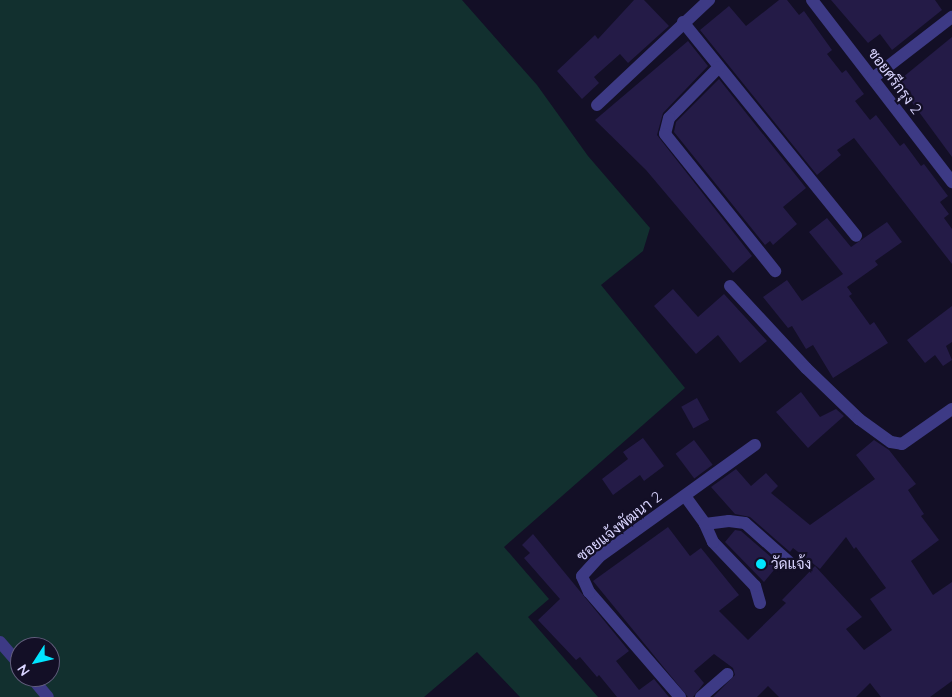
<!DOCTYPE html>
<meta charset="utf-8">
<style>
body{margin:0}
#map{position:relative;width:952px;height:697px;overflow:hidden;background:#130f26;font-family:Quicksand,Sarabun,sans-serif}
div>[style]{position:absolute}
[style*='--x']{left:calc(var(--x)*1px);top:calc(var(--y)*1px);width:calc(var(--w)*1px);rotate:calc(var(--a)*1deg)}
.green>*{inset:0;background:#12302f}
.building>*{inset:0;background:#241b47;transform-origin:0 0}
.minor>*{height:12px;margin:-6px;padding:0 6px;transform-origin:6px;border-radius:6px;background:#3d3a85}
.dots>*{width:14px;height:14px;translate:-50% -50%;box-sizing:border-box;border:2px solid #130f26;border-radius:50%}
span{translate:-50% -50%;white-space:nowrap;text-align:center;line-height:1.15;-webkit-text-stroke:4.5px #130f26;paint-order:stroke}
.street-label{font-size:15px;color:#d9d4ff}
.poi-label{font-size:15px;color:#d9d4ff}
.left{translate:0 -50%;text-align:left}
.north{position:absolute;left:10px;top:637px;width:50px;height:50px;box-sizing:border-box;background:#130f26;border:1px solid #625e7d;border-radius:50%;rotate:235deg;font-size:14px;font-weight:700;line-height:20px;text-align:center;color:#d9d4ff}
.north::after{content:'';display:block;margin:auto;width:18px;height:22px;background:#00e5ff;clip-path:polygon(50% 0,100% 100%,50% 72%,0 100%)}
</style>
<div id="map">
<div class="green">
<div style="clip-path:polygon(evenodd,0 0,462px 0,537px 85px,588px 156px,650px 228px,643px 251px,601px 285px,685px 388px,504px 547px,549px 599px,528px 617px,598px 697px,520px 697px,477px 652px,424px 697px,0 697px,0 0,20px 647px,50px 647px,50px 677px,20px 677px,20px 647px)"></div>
</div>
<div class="building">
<div style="clip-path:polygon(634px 0,644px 0,669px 26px,628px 63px,620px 54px,594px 77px,599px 83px,582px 99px,557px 71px,595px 35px,598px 39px)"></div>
<div style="clip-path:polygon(779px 0,787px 0,799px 15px,804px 11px,832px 50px,827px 54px,842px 73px,846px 70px,864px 94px,855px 101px,870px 120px,876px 115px,900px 146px,904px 143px,921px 166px,924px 164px,948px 196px,940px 202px,949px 214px,944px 218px,952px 229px,952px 264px,854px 138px,837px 150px,841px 155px,817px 175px,700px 30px,729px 6px,746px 26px)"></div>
<div style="clip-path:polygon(831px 0,935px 0,942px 10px,892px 50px,880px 34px,868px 43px)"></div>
<div style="clip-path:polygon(952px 37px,952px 157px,897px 82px)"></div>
<div style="clip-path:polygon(688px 41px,708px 66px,663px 113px,657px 135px,752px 256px,733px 273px,646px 170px,595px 120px)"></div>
<div style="clip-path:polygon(719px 79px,806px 188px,783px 207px,797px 224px,773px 245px,770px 241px,765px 245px,674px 132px,676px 122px)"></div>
<div style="clip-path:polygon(827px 218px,851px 247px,887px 222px,902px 242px,875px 261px,878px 265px,847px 287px,852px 294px,849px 296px,870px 325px,874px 322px,888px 343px,833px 378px,813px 345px,806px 349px,792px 326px,788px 328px,763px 297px,787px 280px,802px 301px,843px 274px,809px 232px)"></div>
<div style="clip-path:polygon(673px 289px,698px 317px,724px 294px,767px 341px,740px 363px,718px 335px,696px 354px,654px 306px)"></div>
<div style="clip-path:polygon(952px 306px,952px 342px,946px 346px,952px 360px,943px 366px,935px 355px,925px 363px,907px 340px)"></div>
<div style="clip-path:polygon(801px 392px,820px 417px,836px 409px,844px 416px,808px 448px,776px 412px)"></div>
<div style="left:697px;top:398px;width:25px;height:18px;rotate:61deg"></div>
<div style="clip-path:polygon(643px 438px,664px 466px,644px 481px,640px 475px,613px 495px,602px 479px,628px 459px,623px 452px)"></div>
<div style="left:694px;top:440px;width:31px;height:23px;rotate:53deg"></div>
<div style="clip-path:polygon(874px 440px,889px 450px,916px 484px,908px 490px,924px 514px,921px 516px,939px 540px,911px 561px,933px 595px,952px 582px,952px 681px,930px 697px,881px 697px,870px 683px,856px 697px,779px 697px,768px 686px,757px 697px,713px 697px,735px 675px,733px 668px,714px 654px,694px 671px,704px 683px,693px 697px,688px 697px,593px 581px,668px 527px,690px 556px,701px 548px,739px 595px,719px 611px,748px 640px,786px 603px,782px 600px,815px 566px,862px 617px,846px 629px,864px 650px,892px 630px,870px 599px,886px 588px,856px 547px,854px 549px,846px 537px,820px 569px,793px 548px,790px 552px,750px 517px,735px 514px,711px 487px,736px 469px,751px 486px,766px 473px,778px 486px,771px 493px,810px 525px,875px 479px,856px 455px)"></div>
<div style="clip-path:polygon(735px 530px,741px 531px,779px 564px,764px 582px,725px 542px)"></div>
<div style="clip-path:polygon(533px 534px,629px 651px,616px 661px,639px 690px,654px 679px,669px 697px,617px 697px,599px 675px,597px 677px,580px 657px,576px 660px,538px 620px,560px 599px,524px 558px,530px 553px,522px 545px)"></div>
</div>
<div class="minor">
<div style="--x:812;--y:0;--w:230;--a:52.4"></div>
<div style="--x:683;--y:22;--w:275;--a:51"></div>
<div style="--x:719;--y:67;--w:71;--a:134.4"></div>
<div style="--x:669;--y:118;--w:16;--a:104"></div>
<div style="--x:665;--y:134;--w:176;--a:51.2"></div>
<div style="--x:873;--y:78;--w:100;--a:-37.7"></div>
<div style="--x:597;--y:105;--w:154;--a:-43.2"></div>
<div style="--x:730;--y:286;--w:112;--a:47.2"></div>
<div style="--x:806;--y:368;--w:74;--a:43.9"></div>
<div style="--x:859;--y:419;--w:39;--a:36"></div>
<div style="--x:891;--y:442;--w:11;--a:10"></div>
<div style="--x:902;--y:444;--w:61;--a:-35"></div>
<div style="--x:685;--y:496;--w:34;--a:54"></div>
<div style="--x:760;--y:603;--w:18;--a:-106"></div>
<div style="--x:755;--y:586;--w:61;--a:-133.7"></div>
<div style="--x:713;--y:542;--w:20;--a:-114"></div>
<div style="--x:705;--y:524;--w:24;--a:-7"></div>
<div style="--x:729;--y:521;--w:16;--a:7"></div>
<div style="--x:745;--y:523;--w:60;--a:41.6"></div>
<div style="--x:0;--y:642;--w:30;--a:49"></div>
<div style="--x:31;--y:677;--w:26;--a:50"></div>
<div style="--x:680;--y:697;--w:139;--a:-130.9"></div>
<div style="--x:589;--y:592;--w:17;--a:-114"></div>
<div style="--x:582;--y:576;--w:25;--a:-48"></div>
<div style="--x:599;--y:557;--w:192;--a:-35.7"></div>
<div style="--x:701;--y:697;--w:35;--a:-41"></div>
</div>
<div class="dots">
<div style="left:761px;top:564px;background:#00e5ff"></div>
</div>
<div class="street-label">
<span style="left:895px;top:81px;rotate:53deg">ซอยศรีกรุง 2</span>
<span style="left:619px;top:526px;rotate:-38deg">ซอยแจ้งพัฒนา 2</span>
</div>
<div class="poi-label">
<span class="left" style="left:771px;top:564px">วัดแจ้ง</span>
</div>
<div class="north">N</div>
</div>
